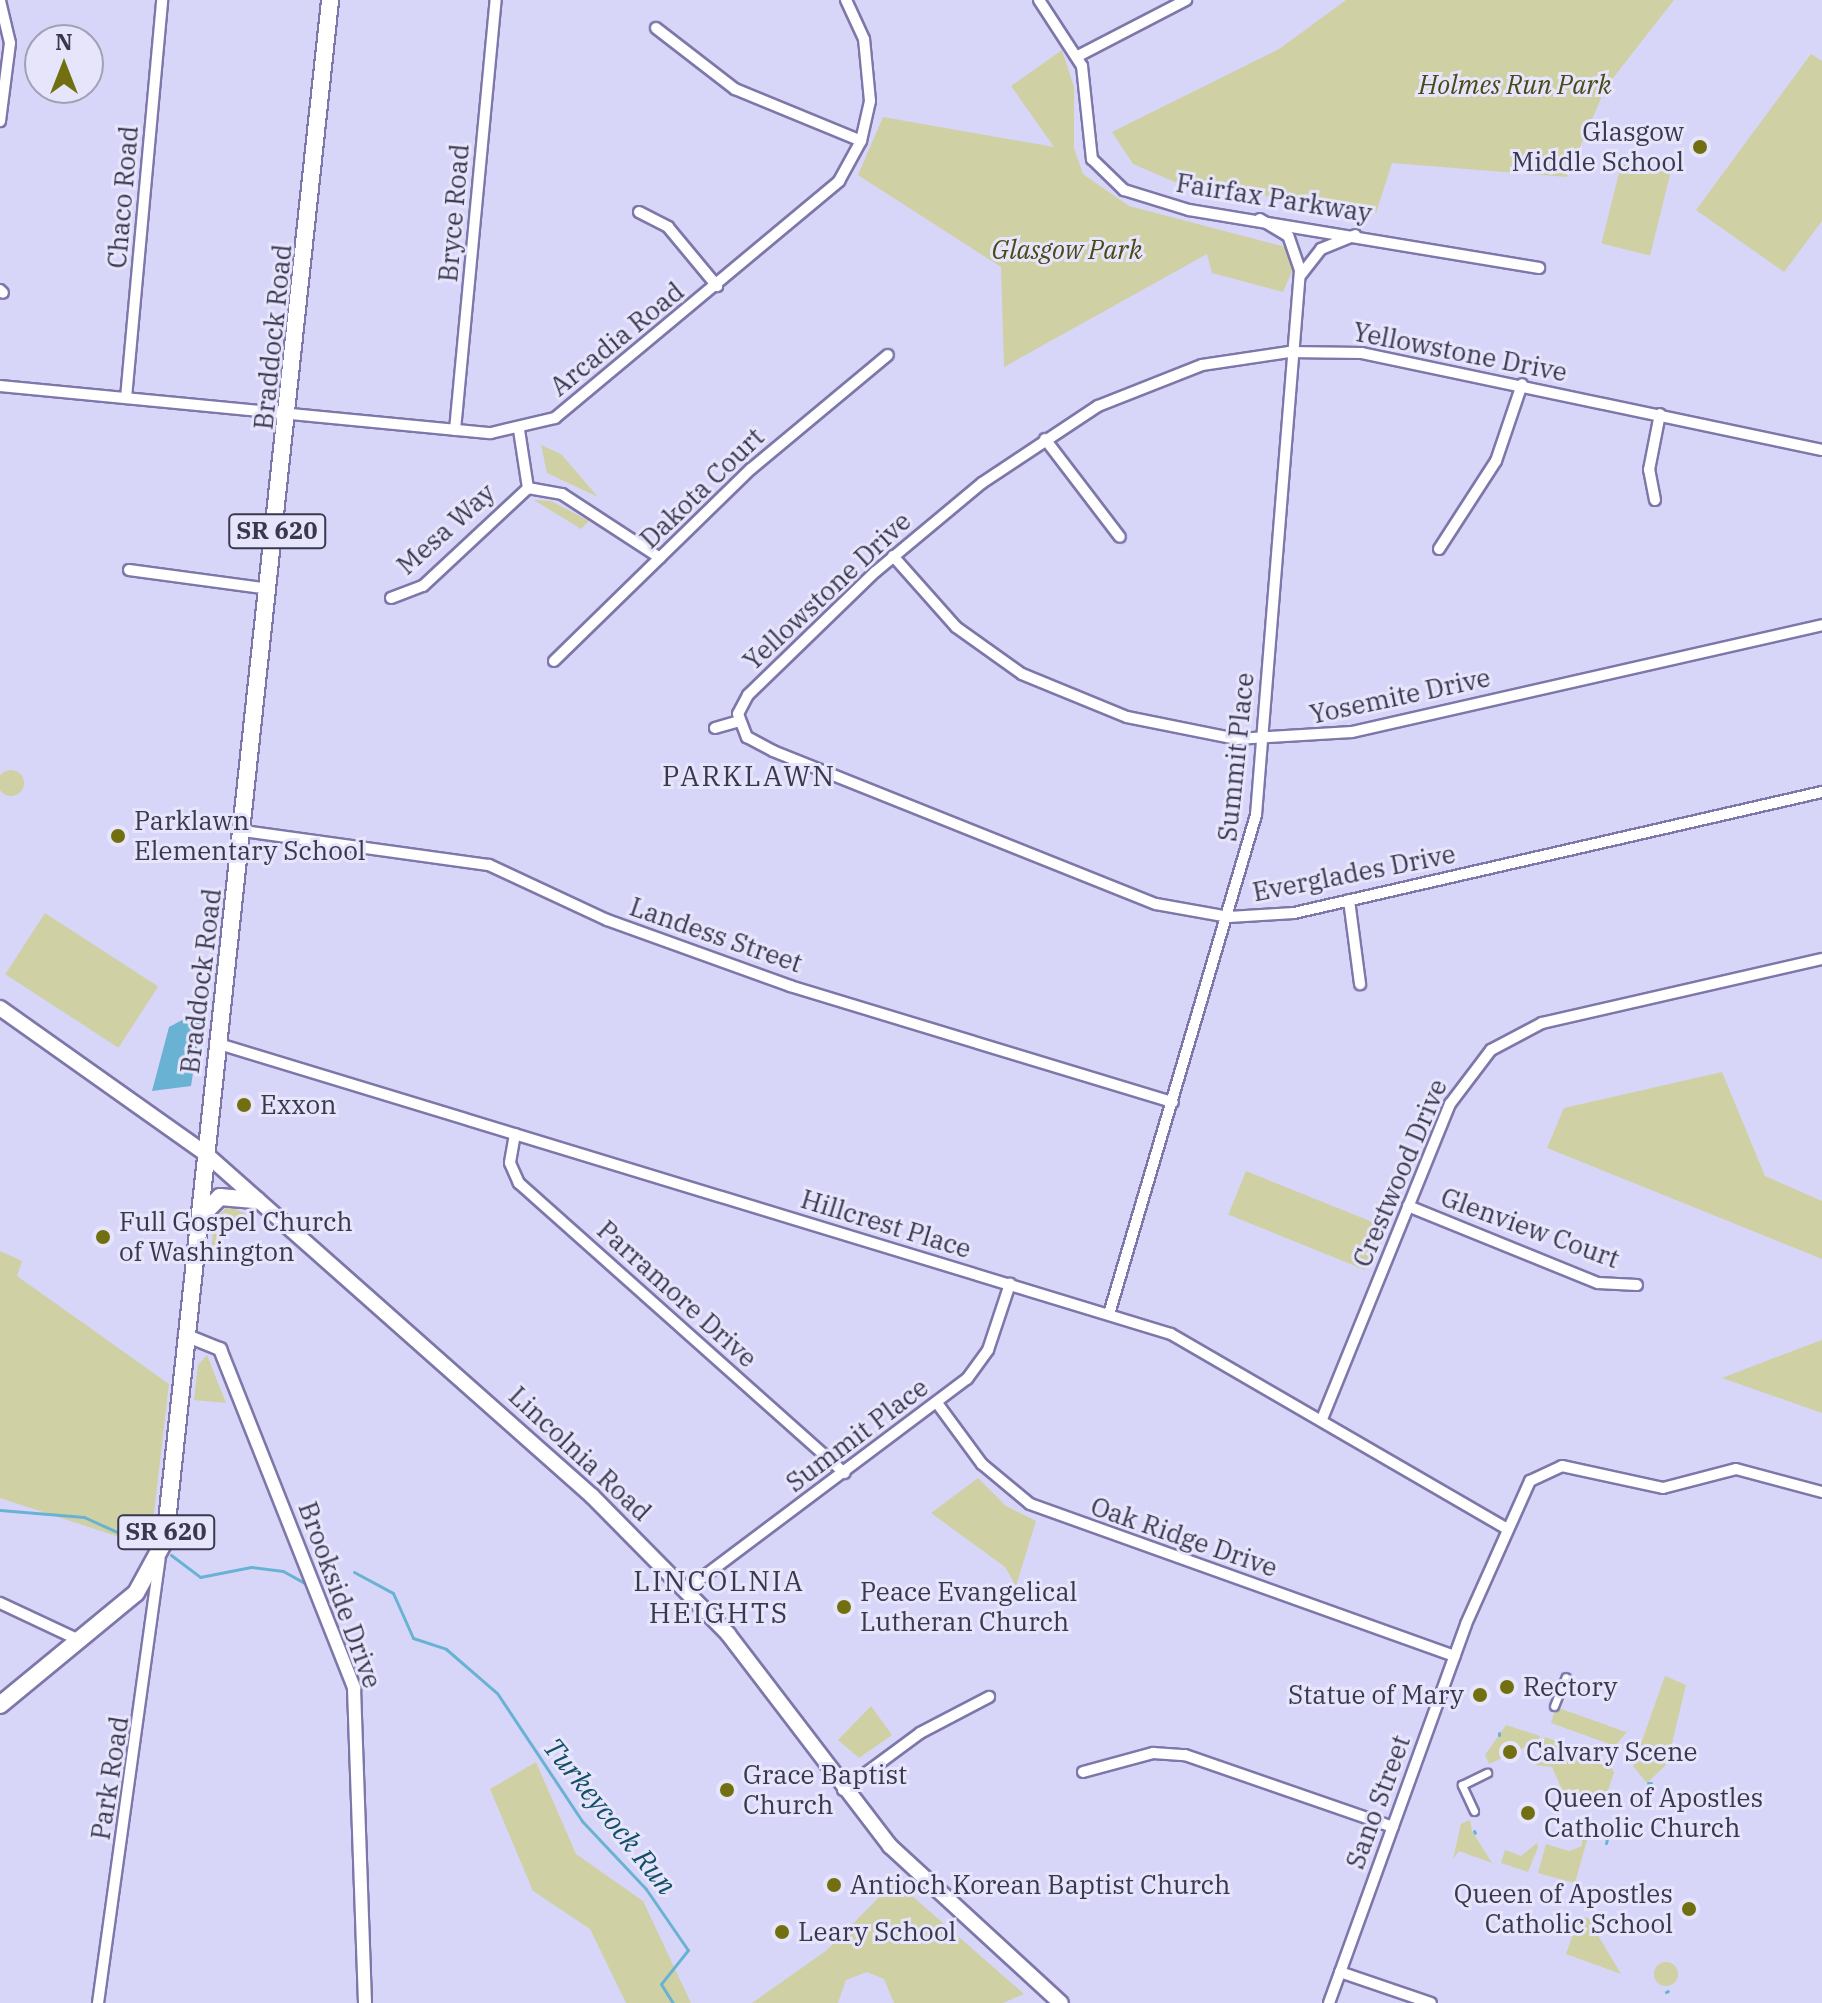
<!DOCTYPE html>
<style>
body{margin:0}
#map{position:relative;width:1822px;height:2003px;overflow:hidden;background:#d8d6f8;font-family:"IBM Plex Serif",serif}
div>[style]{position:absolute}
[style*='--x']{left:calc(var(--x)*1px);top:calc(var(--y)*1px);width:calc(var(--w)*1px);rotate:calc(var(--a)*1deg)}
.green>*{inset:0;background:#cfd0a4;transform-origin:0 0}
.round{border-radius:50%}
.water>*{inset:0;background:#69b2d3}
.stream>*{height:3px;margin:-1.5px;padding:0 1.5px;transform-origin:1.5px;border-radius:1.5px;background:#69b2d3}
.roads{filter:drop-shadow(2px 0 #7d77aa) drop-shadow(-2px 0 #7d77aa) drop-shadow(0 2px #7d77aa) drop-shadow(0 -2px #7d77aa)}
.pedestrian>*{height:7px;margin:-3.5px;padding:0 3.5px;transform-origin:3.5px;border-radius:3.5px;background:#fff}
.minor>*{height:10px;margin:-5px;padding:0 5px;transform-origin:5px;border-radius:5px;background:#fff}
.tertiary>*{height:12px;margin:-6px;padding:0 6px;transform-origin:6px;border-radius:6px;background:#fff}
.secondary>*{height:14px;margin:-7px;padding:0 7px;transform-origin:7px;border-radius:7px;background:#fff}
.primary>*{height:16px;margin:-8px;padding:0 8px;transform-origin:8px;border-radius:8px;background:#fff}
.dots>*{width:22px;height:22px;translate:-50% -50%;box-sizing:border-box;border:4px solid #e6e5fc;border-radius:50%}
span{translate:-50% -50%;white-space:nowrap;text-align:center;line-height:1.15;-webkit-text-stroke:6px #e6e5fc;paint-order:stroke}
.shield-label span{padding:2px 6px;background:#e6e5fc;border:2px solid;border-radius:6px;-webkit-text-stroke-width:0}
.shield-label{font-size:24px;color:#3a384e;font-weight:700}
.park-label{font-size:26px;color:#4a4917;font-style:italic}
.poi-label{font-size:26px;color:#3a384e}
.right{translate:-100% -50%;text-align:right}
.left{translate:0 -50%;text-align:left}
.street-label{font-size:26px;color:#3a384e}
.neighbourhood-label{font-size:28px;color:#3a384e;letter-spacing:2px}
.water-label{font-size:28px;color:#134f66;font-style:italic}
.north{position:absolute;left:24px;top:24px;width:80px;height:80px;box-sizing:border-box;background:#e6e5fc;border:2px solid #a1a0b6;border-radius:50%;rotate:0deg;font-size:22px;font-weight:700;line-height:32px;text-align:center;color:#3a384e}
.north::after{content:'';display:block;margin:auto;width:28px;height:36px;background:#716f10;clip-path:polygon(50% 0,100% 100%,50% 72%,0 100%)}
</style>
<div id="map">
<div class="green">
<div style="clip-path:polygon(1346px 0,1674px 0,1606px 87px,1567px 177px,1392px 163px,1376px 213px,1175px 182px,1133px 164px,1112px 132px,1279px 49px)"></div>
<div style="clip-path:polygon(1062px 50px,1074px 87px,1074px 148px,1083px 174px,1129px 206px,1301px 251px,1283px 292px,1212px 273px,1207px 254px,1004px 367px,1001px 267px,858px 175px,883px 117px,1054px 147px,1011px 86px)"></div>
<div style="clip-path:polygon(1811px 54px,1822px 61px,1822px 221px,1784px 272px,1696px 210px)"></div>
<div style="left:1622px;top:161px;width:50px;height:85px;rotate:14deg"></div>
<div style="clip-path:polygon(541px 445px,561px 454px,598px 497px,547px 473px)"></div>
<div style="clip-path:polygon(534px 500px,551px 501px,589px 521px,581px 529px)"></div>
<div class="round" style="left:-2px;top:770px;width:26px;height:26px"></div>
<div style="left:45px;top:913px;width:135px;height:73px;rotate:33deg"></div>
<div style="clip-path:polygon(1722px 1072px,1765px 1176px,1822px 1201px,1822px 1259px,1547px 1148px,1564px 1108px)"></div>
<div style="left:1246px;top:1171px;width:147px;height:47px;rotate:22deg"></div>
<div style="clip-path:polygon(228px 1206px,247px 1214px,211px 1252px,214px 1220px)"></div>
<div style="clip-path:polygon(0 1251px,22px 1261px,17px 1276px,169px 1384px,150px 1547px,0 1498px)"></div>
<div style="clip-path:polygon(1822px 1340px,1822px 1413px,1722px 1378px,1766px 1361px)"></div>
<div style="clip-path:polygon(207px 1355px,226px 1403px,194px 1400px,198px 1365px)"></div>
<div style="clip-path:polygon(978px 1478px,1006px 1506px,1036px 1521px,1016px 1586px,1005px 1567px,931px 1513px)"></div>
<div style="clip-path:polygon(1665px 1676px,1686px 1685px,1667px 1764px,1647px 1783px,1633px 1766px)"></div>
<div style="clip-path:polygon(871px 1706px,892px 1735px,859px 1758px,838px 1740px)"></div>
<div style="clip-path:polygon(1556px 1707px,1626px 1732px,1632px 1726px,1615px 1746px,1551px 1723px)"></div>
<div style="clip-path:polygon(1506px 1725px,1540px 1736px,1538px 1741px,1489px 1764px,1485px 1755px)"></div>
<div style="clip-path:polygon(1545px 1737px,1610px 1762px,1614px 1773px,1601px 1809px,1583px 1805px,1575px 1790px,1564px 1794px,1552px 1767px,1536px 1765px)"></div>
<div style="clip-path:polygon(536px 1762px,576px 1854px,643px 1901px,691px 2003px,626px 2003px,590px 1929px,533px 1891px,490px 1789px)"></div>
<div style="clip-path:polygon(1470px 1820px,1472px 1831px,1492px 1863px,1459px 1851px,1453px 1859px,1461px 1824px)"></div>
<div style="clip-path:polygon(1591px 1826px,1575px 1883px,1538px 1873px,1546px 1844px,1569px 1851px,1582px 1846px,1583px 1827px)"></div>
<div style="clip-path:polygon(1537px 1843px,1538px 1847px,1528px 1872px,1501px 1863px,1505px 1850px,1521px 1856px)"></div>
<div style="clip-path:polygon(895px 1881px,1024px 1994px,1003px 2003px,894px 2003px,884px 1979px,867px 1972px,846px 1980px,838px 2003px,752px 2003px,827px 1950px)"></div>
<div style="clip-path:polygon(1579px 1917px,1595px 1919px,1593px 1927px,1621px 1974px,1566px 1954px)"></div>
<div class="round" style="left:1654px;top:1962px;width:24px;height:24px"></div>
</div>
<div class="water">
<div style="clip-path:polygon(203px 1009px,191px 1086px,152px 1091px,169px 1027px)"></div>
</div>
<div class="stream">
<div style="--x:0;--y:1510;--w:84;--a:4.8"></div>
<div style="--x:84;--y:1517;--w:70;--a:24.4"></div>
<div style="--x:171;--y:1555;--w:36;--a:37"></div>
<div style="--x:200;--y:1577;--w:52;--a:-11.1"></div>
<div style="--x:251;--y:1567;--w:32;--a:7"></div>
<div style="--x:283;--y:1571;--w:25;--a:29"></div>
<div style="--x:354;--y:1572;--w:44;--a:28.3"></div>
<div style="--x:393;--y:1593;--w:49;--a:66"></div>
<div style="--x:413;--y:1638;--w:35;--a:18"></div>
<div style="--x:446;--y:1649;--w:67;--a:40.8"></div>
<div style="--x:497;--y:1693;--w:154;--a:56.4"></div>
<div style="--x:582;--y:1821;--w:93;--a:46.7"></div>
<div style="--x:646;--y:1889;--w:74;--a:55.5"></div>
<div style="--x:688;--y:1950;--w:43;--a:128.5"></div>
<div style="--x:661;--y:1984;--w:22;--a:58"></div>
<div style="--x:1499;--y:1735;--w:2;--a:-90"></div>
<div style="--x:1616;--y:1745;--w:2;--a:0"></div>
<div style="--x:1609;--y:1763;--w:2;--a:63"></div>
<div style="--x:1648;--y:1783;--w:3;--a:0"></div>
<div style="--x:1474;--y:1831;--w:2;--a:63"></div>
<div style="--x:1591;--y:1837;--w:3;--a:-90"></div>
<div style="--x:1606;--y:1843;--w:4;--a:-76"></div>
<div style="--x:1666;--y:1992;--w:2;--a:-27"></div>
</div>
<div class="roads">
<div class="pedestrian">
<div style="--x:1554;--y:1706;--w:31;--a:-68"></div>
<div style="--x:1474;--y:1811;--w:29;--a:-115"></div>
<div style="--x:1462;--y:1785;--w:28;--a:-26"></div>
</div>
<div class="minor">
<div style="--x:1039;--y:0;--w:79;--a:56.9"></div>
<div style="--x:1082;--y:66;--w:94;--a:83.9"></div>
<div style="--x:1092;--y:159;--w:45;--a:44.1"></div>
<div style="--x:1124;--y:190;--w:68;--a:17.1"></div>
<div style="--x:1189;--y:210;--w:355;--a:9.4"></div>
<div style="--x:0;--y:1;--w:43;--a:76.6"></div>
<div style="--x:10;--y:43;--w:79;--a:97.3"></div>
<div style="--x:656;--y:28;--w:100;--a:37.7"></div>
<div style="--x:735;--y:89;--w:136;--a:22.4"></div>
<div style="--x:1078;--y:56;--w:122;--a:-27.4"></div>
<div style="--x:639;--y:212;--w:33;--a:27"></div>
<div style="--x:668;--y:227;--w:77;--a:50.3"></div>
<div style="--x:1300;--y:276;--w:34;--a:-52"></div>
<div style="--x:1321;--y:249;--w:37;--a:-22"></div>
<div style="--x:0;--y:290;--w:4;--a:45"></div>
<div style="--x:0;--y:386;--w:493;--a:5.5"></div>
<div style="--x:491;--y:433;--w:66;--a:-13.2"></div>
<div style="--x:555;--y:418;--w:370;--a:-39.8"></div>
<div style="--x:839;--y:181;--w:46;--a:-61.2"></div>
<div style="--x:861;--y:141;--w:41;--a:-77.3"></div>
<div style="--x:870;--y:101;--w:62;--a:-95.5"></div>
<div style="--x:864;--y:39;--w:43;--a:-114.8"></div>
<div style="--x:126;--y:398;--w:400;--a:-84.8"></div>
<div style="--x:455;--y:430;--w:432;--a:-84.6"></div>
<div style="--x:519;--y:430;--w:59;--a:81.2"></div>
<div style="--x:1045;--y:439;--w:123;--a:52.6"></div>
<div style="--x:1822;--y:450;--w:470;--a:-168.1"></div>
<div style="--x:1362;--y:353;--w:73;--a:-179.2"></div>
<div style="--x:1289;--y:352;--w:88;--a:171.5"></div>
<div style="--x:1202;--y:365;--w:112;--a:158.5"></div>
<div style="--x:1098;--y:406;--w:139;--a:146.4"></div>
<div style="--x:982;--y:483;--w:139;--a:140.2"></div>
<div style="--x:875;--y:572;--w:177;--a:135.9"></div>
<div style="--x:748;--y:695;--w:21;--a:118"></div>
<div style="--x:738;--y:714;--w:25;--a:69"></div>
<div style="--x:747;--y:737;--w:30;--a:28"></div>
<div style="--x:773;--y:751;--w:412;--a:21.8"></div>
<div style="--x:1156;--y:904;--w:74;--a:10.1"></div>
<div style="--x:1229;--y:917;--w:65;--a:-3.5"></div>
<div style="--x:1294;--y:913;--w:542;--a:-12.91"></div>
<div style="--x:1655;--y:500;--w:31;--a:-101"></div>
<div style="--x:1649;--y:470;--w:57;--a:-78.9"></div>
<div style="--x:1439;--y:549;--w:105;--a:-57.1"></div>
<div style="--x:1496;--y:461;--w:81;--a:-71.3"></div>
<div style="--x:893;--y:556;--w:95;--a:48.4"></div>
<div style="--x:956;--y:627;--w:81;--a:35.5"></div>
<div style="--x:1022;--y:674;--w:113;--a:22.3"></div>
<div style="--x:1127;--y:717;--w:111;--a:11.4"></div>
<div style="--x:1236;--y:739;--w:116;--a:-3.5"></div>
<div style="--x:1352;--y:732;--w:482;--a:-12.8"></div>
<div style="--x:129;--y:570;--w:142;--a:7.7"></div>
<div style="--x:391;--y:598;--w:34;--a:-21"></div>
<div style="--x:423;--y:586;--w:144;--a:-43"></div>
<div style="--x:528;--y:488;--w:35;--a:10"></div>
<div style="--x:562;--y:494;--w:117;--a:33.1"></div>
<div style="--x:554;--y:661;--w:275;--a:-44.3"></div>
<div style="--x:751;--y:469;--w:178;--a:-39.8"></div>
<div style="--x:715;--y:728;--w:25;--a:-16"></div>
<div style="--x:243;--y:831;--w:248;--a:7.9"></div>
<div style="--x:489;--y:865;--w:130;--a:25"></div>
<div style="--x:607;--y:920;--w:195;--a:19.8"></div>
<div style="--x:790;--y:986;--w:400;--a:16.9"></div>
<div style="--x:1349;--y:900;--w:85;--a:82.5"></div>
<div style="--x:219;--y:1044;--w:995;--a:16.94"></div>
<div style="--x:1171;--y:1334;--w:387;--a:30.1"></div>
<div style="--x:515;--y:1134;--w:29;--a:100"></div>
<div style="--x:510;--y:1163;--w:22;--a:66"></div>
<div style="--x:519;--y:1183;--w:436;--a:41.7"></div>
<div style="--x:1408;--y:1206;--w:205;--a:22.1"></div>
<div style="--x:1598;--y:1283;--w:39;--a:3"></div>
<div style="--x:1109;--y:1314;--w:520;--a:-73.59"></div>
<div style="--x:1256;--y:815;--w:547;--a:-85.38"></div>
<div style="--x:1300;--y:270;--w:36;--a:-109"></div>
<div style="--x:1288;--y:236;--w:33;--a:-149"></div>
<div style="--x:937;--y:1403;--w:76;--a:53.6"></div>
<div style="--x:982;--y:1464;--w:62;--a:39.8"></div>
<div style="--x:1030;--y:1504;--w:451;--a:19.7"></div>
<div style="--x:1322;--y:1419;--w:340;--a:-67.9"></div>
<div style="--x:1450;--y:1104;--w:68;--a:-52.8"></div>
<div style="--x:1491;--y:1050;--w:58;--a:-27.9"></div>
<div style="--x:1542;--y:1023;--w:287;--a:-12.9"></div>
<div style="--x:687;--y:1589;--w:350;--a:-36.9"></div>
<div style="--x:967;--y:1379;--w:36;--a:-54"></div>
<div style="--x:988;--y:1350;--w:70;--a:-71.6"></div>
<div style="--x:0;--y:1603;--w:89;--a:25.1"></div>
<div style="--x:1083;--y:1772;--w:73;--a:-15.2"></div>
<div style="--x:1153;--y:1753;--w:32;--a:4"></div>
<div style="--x:1185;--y:1755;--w:220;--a:19.1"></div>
<div style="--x:843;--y:1790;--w:96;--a:-36.5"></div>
<div style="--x:920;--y:1733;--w:78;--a:-27.6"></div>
<div style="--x:1340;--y:1972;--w:96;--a:18.8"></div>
<div style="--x:98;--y:2003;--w:448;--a:-82.1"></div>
<div style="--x:1329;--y:2003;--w:403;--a:-70.1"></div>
<div style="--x:1466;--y:1624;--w:157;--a:-65.9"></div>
<div style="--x:1530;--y:1481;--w:35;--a:-25"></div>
<div style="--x:1562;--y:1466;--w:103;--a:12.3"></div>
<div style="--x:1663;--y:1488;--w:75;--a:-14.6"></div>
<div style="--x:1736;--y:1469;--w:89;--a:15"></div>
</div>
<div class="tertiary">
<div style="--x:185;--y:1335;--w:38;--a:22"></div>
<div style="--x:220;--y:1349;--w:365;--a:68.4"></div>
<div style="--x:354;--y:1688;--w:315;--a:88"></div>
</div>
<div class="secondary">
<div style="--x:0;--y:1008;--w:252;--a:35.3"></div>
<div style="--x:206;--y:1154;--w:516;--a:41.54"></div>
<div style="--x:592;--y:1496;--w:194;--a:45.4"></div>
<div style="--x:728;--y:1634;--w:267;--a:52.6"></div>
<div style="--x:890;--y:1846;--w:232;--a:42.6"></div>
</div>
<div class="primary">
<div style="--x:201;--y:1216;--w:27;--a:-45"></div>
<div style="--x:220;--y:1197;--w:37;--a:5"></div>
<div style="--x:0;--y:1705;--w:176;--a:-39.5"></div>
<div style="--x:136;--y:1593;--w:60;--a:-61.3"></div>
<div style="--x:165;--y:1540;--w:1549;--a:-83.88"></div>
</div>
</div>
<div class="dots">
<div style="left:1700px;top:147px;background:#716f10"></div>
<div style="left:118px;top:836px;background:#716f10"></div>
<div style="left:244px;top:1105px;background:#716f10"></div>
<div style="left:103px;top:1237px;background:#716f10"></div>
<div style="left:844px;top:1607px;background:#716f10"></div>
<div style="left:1507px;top:1687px;background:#716f10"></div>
<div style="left:1480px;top:1695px;background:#716f10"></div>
<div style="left:1510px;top:1752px;background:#716f10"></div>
<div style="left:727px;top:1790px;background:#716f10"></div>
<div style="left:1528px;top:1813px;background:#716f10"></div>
<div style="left:834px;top:1885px;background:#716f10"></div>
<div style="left:1689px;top:1909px;background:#716f10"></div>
<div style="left:782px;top:1932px;background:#716f10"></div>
</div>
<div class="shield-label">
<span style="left:277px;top:531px">SR 620</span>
<span style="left:166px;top:1532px">SR 620</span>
</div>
<div class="park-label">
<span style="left:1515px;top:85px">Holmes Run Park</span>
<span style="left:1067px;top:250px">Glasgow Park</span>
</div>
<div class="poi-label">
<span class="right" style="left:1684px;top:147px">Glasgow<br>Middle School</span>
<span class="left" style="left:134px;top:836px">Parklawn<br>Elementary School</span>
<span class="left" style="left:260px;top:1105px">Exxon</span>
<span class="left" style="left:119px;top:1237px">Full Gospel Church<br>of Washington</span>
<span class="left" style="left:860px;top:1607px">Peace Evangelical<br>Lutheran Church</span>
<span class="left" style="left:1523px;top:1687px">Rectory</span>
<span class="right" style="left:1464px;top:1695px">Statue of Mary</span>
<span class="left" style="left:1526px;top:1752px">Calvary Scene</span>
<span class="left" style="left:743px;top:1790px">Grace Baptist<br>Church</span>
<span class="left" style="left:1544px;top:1813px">Queen of Apostles<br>Catholic Church</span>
<span class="left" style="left:850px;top:1885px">Antioch Korean Baptist Church</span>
<span class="right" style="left:1673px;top:1909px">Queen of Apostles<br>Catholic School</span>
<span class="left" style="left:798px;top:1932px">Leary School</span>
</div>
<div class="street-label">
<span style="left:123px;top:197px;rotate:-85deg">Chaco Road</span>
<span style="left:1274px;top:198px;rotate:9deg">Fairfax Parkway</span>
<span style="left:454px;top:213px;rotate:-85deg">Bryce Road</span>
<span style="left:273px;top:337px;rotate:-84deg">Braddock Road</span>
<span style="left:617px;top:339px;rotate:-39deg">Arcadia Road</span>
<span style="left:1460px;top:352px;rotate:11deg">Yellowstone Drive</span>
<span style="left:702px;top:488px;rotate:-44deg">Dakota Court</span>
<span style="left:446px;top:529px;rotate:-42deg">Mesa Way</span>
<span style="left:827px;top:591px;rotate:-43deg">Yellowstone Drive</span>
<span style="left:1400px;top:696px;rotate:-12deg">Yosemite Drive</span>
<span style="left:1236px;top:757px;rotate:-84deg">Summit Place</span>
<span style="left:1354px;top:873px;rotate:-11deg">Everglades Drive</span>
<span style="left:716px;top:935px;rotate:19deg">Landess Street</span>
<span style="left:201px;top:981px;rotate:-83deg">Braddock Road</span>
<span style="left:1400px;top:1173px;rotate:-67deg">Crestwood Drive</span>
<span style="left:886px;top:1224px;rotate:17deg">Hillcrest Place</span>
<span style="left:1530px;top:1228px;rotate:20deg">Glenview Court</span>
<span style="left:677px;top:1294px;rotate:42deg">Parramore Drive</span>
<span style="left:857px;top:1435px;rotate:-37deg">Summit Place</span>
<span style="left:580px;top:1454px;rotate:43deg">Lincolnia Road</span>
<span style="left:1184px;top:1537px;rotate:19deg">Oak Ridge Drive</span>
<span style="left:340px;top:1595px;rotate:70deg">Brookside Drive</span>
<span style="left:110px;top:1778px;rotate:-81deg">Park Road</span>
<span style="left:1378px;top:1802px;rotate:-70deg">Sano Street</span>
</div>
<div class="neighbourhood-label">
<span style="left:749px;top:776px">PARKLAWN</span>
<span style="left:719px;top:1597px">LINCOLNIA<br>HEIGHTS</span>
</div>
<div class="water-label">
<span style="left:610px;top:1816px;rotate:51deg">Turkeycock Run</span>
</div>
<div class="north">N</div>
</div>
